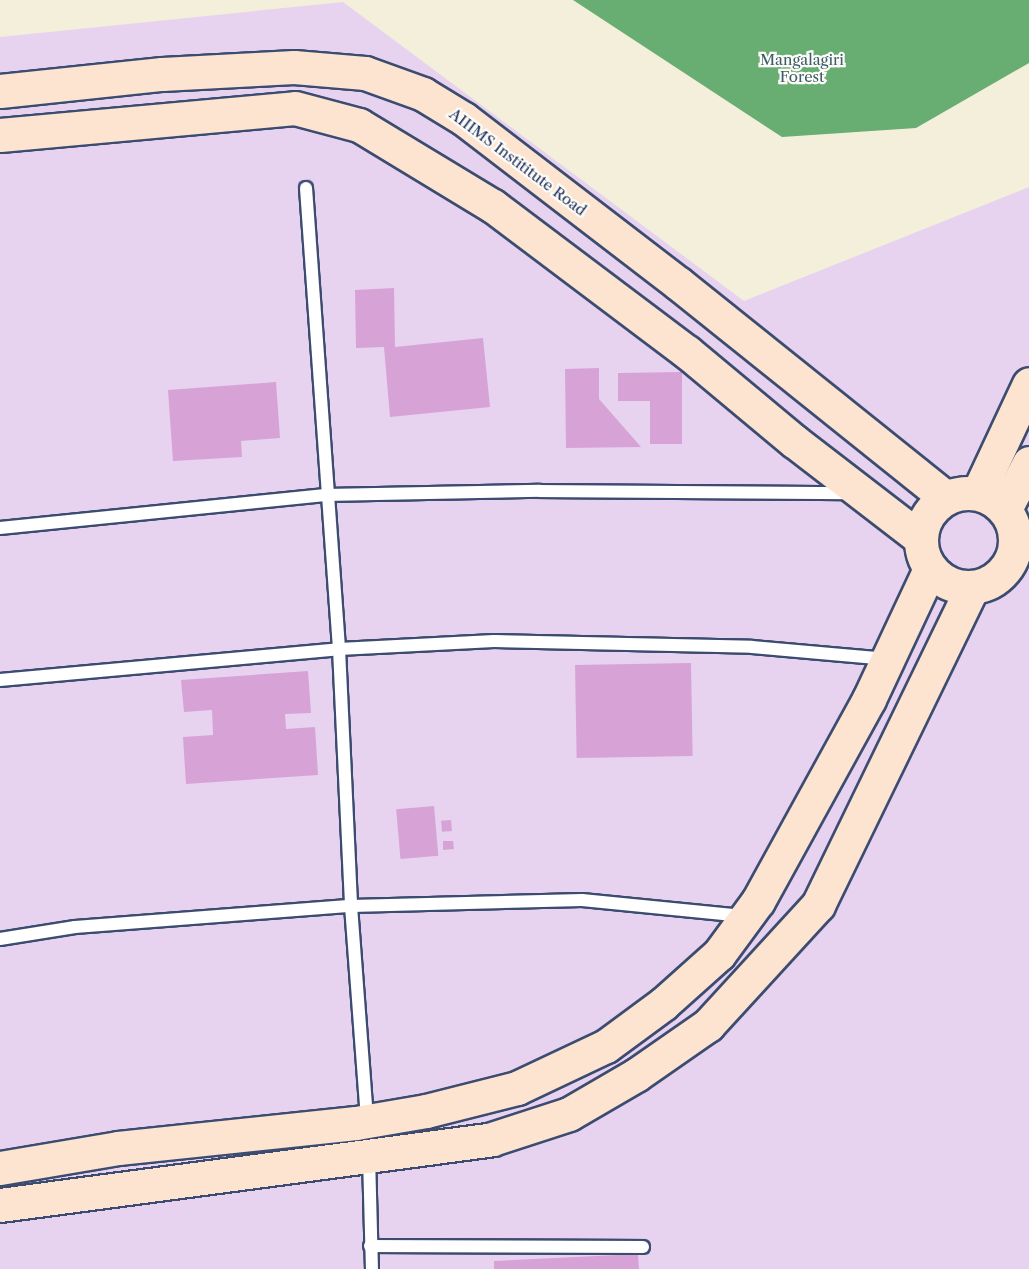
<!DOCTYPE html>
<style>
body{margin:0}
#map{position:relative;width:1029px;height:1269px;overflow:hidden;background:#f4efdb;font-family:"Libre Caslon Text",serif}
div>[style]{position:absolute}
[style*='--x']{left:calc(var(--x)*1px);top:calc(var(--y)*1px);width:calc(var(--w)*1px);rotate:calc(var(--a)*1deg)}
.built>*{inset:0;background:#e7d2ef}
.forest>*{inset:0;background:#68ad72}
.building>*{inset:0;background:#d7a3d6;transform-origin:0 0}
.roads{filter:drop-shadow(2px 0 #3c4c71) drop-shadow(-2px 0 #3c4c71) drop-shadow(0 2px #3c4c71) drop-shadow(0 -2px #3c4c71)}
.lane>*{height:12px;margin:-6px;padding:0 6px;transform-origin:6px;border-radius:6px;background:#fff}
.secondary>*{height:33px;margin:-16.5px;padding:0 16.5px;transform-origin:16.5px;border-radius:16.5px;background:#fde4d0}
.secondary>.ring{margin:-16.5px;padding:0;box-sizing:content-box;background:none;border:33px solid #fde4d0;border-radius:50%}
span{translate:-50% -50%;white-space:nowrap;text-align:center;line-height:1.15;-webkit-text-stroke:4.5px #fdfcf7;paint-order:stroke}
.park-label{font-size:15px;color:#3a5d6a}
.street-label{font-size:15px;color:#1b2f5e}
</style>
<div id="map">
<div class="built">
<div style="clip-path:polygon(343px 2px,744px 301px,1029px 187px,1029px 1269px,0 1269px,0 37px)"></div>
</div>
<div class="forest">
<div style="clip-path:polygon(573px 0,1029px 0,1029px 63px,916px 128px,782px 137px)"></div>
</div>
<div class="building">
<div style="clip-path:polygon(394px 288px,395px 347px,483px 338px,490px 407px,390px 417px,384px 347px,356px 348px,355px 290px)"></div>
<div style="clip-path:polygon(599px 368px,599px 399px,641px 447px,566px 448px,565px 369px)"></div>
<div style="clip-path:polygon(682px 372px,682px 444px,650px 444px,650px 401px,618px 401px,618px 373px)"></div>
<div style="clip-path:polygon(276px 382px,280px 438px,241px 441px,242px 457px,173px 461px,168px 390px)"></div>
<div style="left:691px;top:663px;width:93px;height:116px;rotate:89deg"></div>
<div style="clip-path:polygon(308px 671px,311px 713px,285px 714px,286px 729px,315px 727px,318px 775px,186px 784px,183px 737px,213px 735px,212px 710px,184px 712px,181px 680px)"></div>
<div style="left:434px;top:806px;width:50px;height:38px;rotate:85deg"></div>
<div style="left:451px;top:820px;width:11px;height:10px;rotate:85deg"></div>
<div style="clip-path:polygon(443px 841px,453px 841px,454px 849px,443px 850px)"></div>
<div style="clip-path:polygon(638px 1254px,639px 1269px,494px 1269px,494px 1261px)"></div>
</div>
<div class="roads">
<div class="lane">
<div style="--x:306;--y:188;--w:462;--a:85.9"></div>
<div style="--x:339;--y:649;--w:257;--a:87.3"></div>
<div style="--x:351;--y:906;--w:216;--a:85.7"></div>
<div style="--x:0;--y:528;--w:327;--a:-5.8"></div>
<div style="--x:325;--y:495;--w:215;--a:-1.1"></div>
<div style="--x:540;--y:491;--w:309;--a:0.4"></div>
<div style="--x:1014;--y:551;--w:16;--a:15"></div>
<div style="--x:0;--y:680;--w:340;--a:-5.2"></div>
<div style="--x:339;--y:649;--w:155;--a:-3"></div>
<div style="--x:494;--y:641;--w:258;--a:1.3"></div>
<div style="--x:752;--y:647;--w:136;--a:5.1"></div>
<div style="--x:0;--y:939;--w:76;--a:-9.1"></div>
<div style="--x:75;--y:927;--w:277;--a:-4.4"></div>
<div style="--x:351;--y:906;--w:231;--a:-1.5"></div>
<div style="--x:582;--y:900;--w:162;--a:5.7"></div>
<div style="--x:369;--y:1156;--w:113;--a:88.5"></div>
<div style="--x:370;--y:1246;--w:273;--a:0.2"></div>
</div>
<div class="secondary">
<div style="--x:0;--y:91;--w:163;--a:-6"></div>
<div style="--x:162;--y:74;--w:132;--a:-3"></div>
<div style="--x:294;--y:67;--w:71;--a:4.8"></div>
<div style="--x:365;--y:73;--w:62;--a:19.9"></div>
<div style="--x:423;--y:94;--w:48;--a:31.4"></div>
<div style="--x:464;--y:119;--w:271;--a:37.5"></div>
<div style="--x:679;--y:284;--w:342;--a:38.7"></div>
<div style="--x:0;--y:135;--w:296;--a:-5.2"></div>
<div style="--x:295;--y:108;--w:66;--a:14.9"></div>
<div style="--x:359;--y:125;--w:157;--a:31.2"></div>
<div style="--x:493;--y:206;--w:243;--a:37"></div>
<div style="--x:687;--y:352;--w:139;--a:39.8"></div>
<div style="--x:794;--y:441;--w:159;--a:37.6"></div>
<div class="ring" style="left:921px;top:493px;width:61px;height:61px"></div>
<div style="--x:978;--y:493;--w:120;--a:-64.9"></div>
<div style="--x:1005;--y:509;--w:52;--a:-62.4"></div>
<div style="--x:0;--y:1168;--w:120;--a:-9.6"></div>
<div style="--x:118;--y:1148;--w:239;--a:-6"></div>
<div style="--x:356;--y:1123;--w:71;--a:-9.7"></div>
<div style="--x:426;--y:1111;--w:94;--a:-14.2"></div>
<div style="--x:517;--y:1088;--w:98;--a:-25.3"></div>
<div style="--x:606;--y:1046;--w:71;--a:-36.4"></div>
<div style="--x:663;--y:1004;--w:75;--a:-41.8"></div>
<div style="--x:719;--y:954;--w:66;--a:-53.7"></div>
<div style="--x:758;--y:901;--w:230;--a:-61.2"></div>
<div style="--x:869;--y:699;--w:144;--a:-64.9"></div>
<div style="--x:0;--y:1205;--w:496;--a:-7.6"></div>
<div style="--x:492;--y:1139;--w:81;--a:-18"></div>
<div style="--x:569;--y:1114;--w:78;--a:-30.2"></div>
<div style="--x:636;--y:1075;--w:88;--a:-34.8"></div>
<div style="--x:708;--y:1025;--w:163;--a:-47.5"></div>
<div style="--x:818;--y:905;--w:352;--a:-64.1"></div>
</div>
</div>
<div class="park-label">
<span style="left:802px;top:68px">Mangalagiri<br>Forest</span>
</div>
<div class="street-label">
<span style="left:518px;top:162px;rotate:37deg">AIIIMS Instititute Road</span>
</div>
</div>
